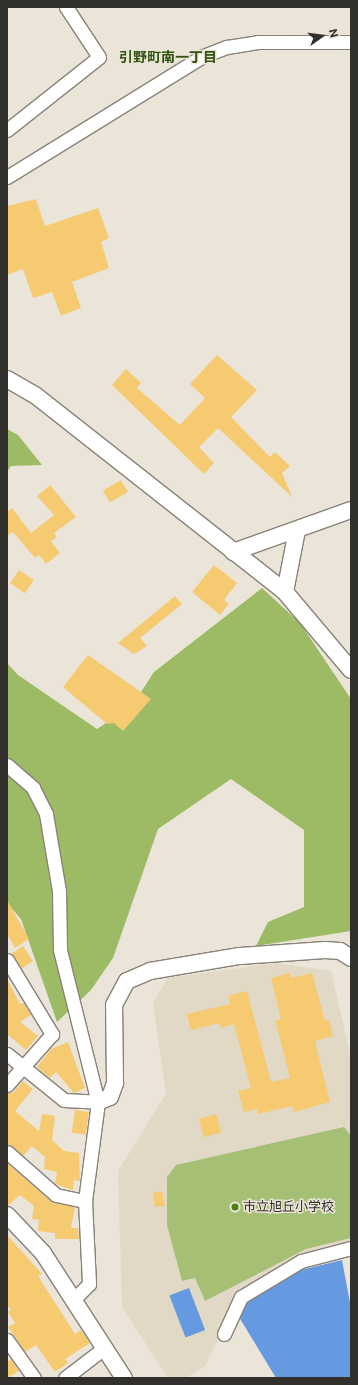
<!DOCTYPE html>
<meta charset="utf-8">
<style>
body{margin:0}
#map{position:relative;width:358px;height:1385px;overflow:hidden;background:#ebe5d9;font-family:"Public Sans","Noto Sans JP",sans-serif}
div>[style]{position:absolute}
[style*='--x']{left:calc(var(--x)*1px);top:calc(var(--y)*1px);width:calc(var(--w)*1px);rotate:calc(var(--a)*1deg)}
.built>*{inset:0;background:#e1d8c5}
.green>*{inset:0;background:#a5c075}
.forest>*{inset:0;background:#9dbb64}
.water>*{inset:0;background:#659ae0;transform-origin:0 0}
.building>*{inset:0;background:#f5ca71;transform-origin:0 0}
.roads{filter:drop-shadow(1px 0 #878277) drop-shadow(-1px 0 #878277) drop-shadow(0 1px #878277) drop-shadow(0 -1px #878277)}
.minor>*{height:13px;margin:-6.5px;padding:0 6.5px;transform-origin:6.5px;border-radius:6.5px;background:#fff}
.tertiary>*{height:16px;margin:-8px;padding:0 8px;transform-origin:8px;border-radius:8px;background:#fff}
.dots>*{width:11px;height:11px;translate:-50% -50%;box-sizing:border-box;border:2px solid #ebe5d9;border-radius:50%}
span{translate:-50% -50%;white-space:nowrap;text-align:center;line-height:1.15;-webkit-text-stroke:3px #ebe5d9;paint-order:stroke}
.poi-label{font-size:13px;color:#32302c}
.left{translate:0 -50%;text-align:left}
.neighbourhood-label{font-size:14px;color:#335311;font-weight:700}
.frame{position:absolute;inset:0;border:8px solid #32302c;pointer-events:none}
.north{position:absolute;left:302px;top:16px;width:40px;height:40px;-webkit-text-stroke:3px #ebe5d9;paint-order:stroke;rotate:76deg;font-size:11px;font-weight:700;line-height:16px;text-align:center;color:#32302c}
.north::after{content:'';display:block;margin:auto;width:14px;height:18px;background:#32302c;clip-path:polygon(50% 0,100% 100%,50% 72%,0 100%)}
</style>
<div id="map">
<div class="built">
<div style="clip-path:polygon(275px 963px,331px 971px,351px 1058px,351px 1243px,241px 1293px,205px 1366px,186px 1378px,168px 1378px,122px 1307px,118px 1171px,166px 1094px,153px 1003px,168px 978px)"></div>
</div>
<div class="green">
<div style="clip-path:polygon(344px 1127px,351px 1136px,351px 1238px,306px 1249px,205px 1301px,195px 1278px,182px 1281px,167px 1225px,167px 1177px,176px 1165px)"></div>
</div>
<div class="forest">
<div style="clip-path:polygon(7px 429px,18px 435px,42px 465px,11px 466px,7px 472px)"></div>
<div style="clip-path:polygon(262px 588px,300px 623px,351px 699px,351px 931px,256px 946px,268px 922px,304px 907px,304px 830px,231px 779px,158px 829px,113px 958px,91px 990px,57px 1022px,21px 919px,7px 903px,7px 663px,18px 675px,97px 729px,132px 706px,154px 672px)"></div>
</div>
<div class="water">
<div style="clip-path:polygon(342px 1260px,351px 1308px,351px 1378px,276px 1378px,239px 1317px,247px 1302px,301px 1270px)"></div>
<div style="left:189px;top:1288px;width:45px;height:21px;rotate:69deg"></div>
</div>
<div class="building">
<div style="clip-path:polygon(36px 199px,45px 226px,98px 208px,109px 238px,101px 242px,109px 268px,72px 282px,81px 308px,61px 316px,52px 292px,33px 298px,23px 269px,7px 275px,7px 206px)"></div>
<div style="clip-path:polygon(217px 355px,257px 390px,231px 417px,270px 457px,275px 452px,290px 466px,282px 473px,292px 497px,218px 428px,199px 447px,214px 463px,204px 474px,112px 385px,126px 369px,141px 383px,137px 388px,180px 425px,205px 398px,190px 384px)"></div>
<div style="left:121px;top:480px;width:14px;height:21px;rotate:60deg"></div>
<div style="clip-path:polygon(50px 485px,76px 517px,54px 533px,57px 537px,51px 541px,60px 553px,46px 564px,39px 555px,35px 558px,13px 532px,7px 536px,7px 512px,12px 508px,31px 533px,54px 515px,37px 496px)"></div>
<div style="clip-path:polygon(214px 565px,237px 583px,224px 600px,229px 604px,220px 615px,192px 592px)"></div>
<div style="left:19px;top:570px;width:18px;height:16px;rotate:34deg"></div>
<div style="clip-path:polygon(175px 596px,182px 604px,140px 638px,147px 646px,134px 654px,118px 643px)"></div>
<div style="clip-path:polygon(88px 655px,151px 699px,123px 731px,114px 723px,107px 724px,63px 687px)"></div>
<div style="clip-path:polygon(7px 900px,29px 939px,15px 948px,7px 934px)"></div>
<div style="left:23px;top:946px;width:18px;height:14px;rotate:56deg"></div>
<div style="clip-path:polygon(290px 973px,291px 978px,312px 973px,325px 1021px,329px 1020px,333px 1036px,315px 1041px,330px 1102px,294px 1112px,292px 1106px,258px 1114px,257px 1109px,244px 1112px,238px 1091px,251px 1088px,234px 1024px,221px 1028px,220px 1023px,191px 1030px,187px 1014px,230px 1004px,228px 996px,247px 991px,271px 1082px,290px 1078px,275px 1020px,281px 1019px,271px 978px)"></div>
<div style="clip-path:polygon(7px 979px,20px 1004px,24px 1003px,31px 1015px,20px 1022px,38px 1036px,26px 1050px,7px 1034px)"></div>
<div style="clip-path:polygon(68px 1042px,85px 1088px,74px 1093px,56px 1072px,50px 1078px,37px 1067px,51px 1049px)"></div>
<div style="clip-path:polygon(23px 1081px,33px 1089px,15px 1111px,39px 1131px,42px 1114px,55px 1116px,52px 1140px,64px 1151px,79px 1153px,80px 1181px,74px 1180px,73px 1190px,55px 1184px,57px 1172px,44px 1169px,45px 1157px,32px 1146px,23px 1156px,7px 1143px,7px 1093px,13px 1093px)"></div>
<div style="left:75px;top:1110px;width:14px;height:23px;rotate:8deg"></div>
<div style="left:216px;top:1114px;width:19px;height:18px;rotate:74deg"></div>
<div style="clip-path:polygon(7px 1163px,53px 1203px,75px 1207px,71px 1228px,78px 1228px,79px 1239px,55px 1239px,55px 1233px,38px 1231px,39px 1220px,32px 1219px,34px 1206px,20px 1195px,7px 1206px)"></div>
<div style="clip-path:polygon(162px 1191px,165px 1206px,155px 1207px,153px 1193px)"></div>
<div style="clip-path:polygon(7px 1235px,42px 1274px,38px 1276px,75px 1334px,81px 1330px,90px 1343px,65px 1359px,68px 1363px,55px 1372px,36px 1345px,25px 1352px,8px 1327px,15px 1323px,8px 1312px,11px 1310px,7px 1304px)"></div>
<div style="clip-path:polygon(11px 1359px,19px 1371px,7px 1378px,7px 1362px)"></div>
</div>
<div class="roads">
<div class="minor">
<div style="--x:7;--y:130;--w:117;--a:-38.4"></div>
<div style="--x:99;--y:57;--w:60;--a:-123.4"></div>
<div style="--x:7;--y:177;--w:230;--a:-31.7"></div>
<div style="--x:203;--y:56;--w:26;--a:-21"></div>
<div style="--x:227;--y:47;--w:31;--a:-9"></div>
<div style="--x:258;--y:42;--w:93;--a:0"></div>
<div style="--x:7;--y:765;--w:35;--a:41"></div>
<div style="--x:33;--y:788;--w:29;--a:63"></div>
<div style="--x:46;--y:814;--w:78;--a:80.4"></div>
<div style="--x:59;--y:891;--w:59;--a:89"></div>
<div style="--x:60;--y:950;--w:157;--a:76"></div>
<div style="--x:98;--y:1102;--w:100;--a:97.5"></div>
<div style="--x:85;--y:1201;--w:83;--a:87.2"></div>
<div style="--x:89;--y:1284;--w:20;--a:135"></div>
<div style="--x:7;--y:960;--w:87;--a:58.7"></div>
<div style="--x:52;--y:1034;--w:68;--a:131.4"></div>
<div style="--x:7;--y:1054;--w:73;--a:38.9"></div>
<div style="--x:64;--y:1100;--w:34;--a:3"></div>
<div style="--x:7;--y:1152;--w:65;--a:41.3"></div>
<div style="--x:56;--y:1195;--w:30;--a:12"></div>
<div style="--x:224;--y:1334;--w:41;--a:-65.3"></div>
<div style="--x:241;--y:1297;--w:70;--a:-31"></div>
<div style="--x:301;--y:1261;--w:52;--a:-14.6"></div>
<div style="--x:7;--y:1340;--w:47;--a:54.6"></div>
<div style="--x:65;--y:1378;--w:49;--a:-37.6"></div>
</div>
<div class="tertiary">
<div style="--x:7;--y:379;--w:32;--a:30"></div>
<div style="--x:35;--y:395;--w:318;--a:38.2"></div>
<div style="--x:285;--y:592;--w:102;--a:49.8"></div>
<div style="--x:233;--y:552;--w:125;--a:-19.6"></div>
<div style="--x:285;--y:592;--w:63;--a:-79"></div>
<div style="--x:98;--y:1102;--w:13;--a:-23"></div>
<div style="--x:110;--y:1097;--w:15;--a:-70"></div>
<div style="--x:115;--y:1083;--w:78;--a:-90.7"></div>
<div style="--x:114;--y:1005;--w:27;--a:-62"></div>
<div style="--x:127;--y:981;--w:25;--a:-23"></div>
<div style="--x:150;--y:971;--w:91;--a:-9.5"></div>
<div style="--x:240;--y:956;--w:85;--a:-4"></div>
<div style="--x:325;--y:950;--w:15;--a:4"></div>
<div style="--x:340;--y:951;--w:13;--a:32"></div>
<div style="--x:7;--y:1215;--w:52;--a:46.5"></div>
<div style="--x:43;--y:1253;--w:149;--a:57.1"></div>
</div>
</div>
<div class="dots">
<div style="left:235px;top:1207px;background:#4d8013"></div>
</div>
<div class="poi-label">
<span class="left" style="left:243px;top:1207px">市立旭丘小学校</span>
</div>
<div class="neighbourhood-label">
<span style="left:168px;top:57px">引野町南一丁目</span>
</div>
<div class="frame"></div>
<div class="north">N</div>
</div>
